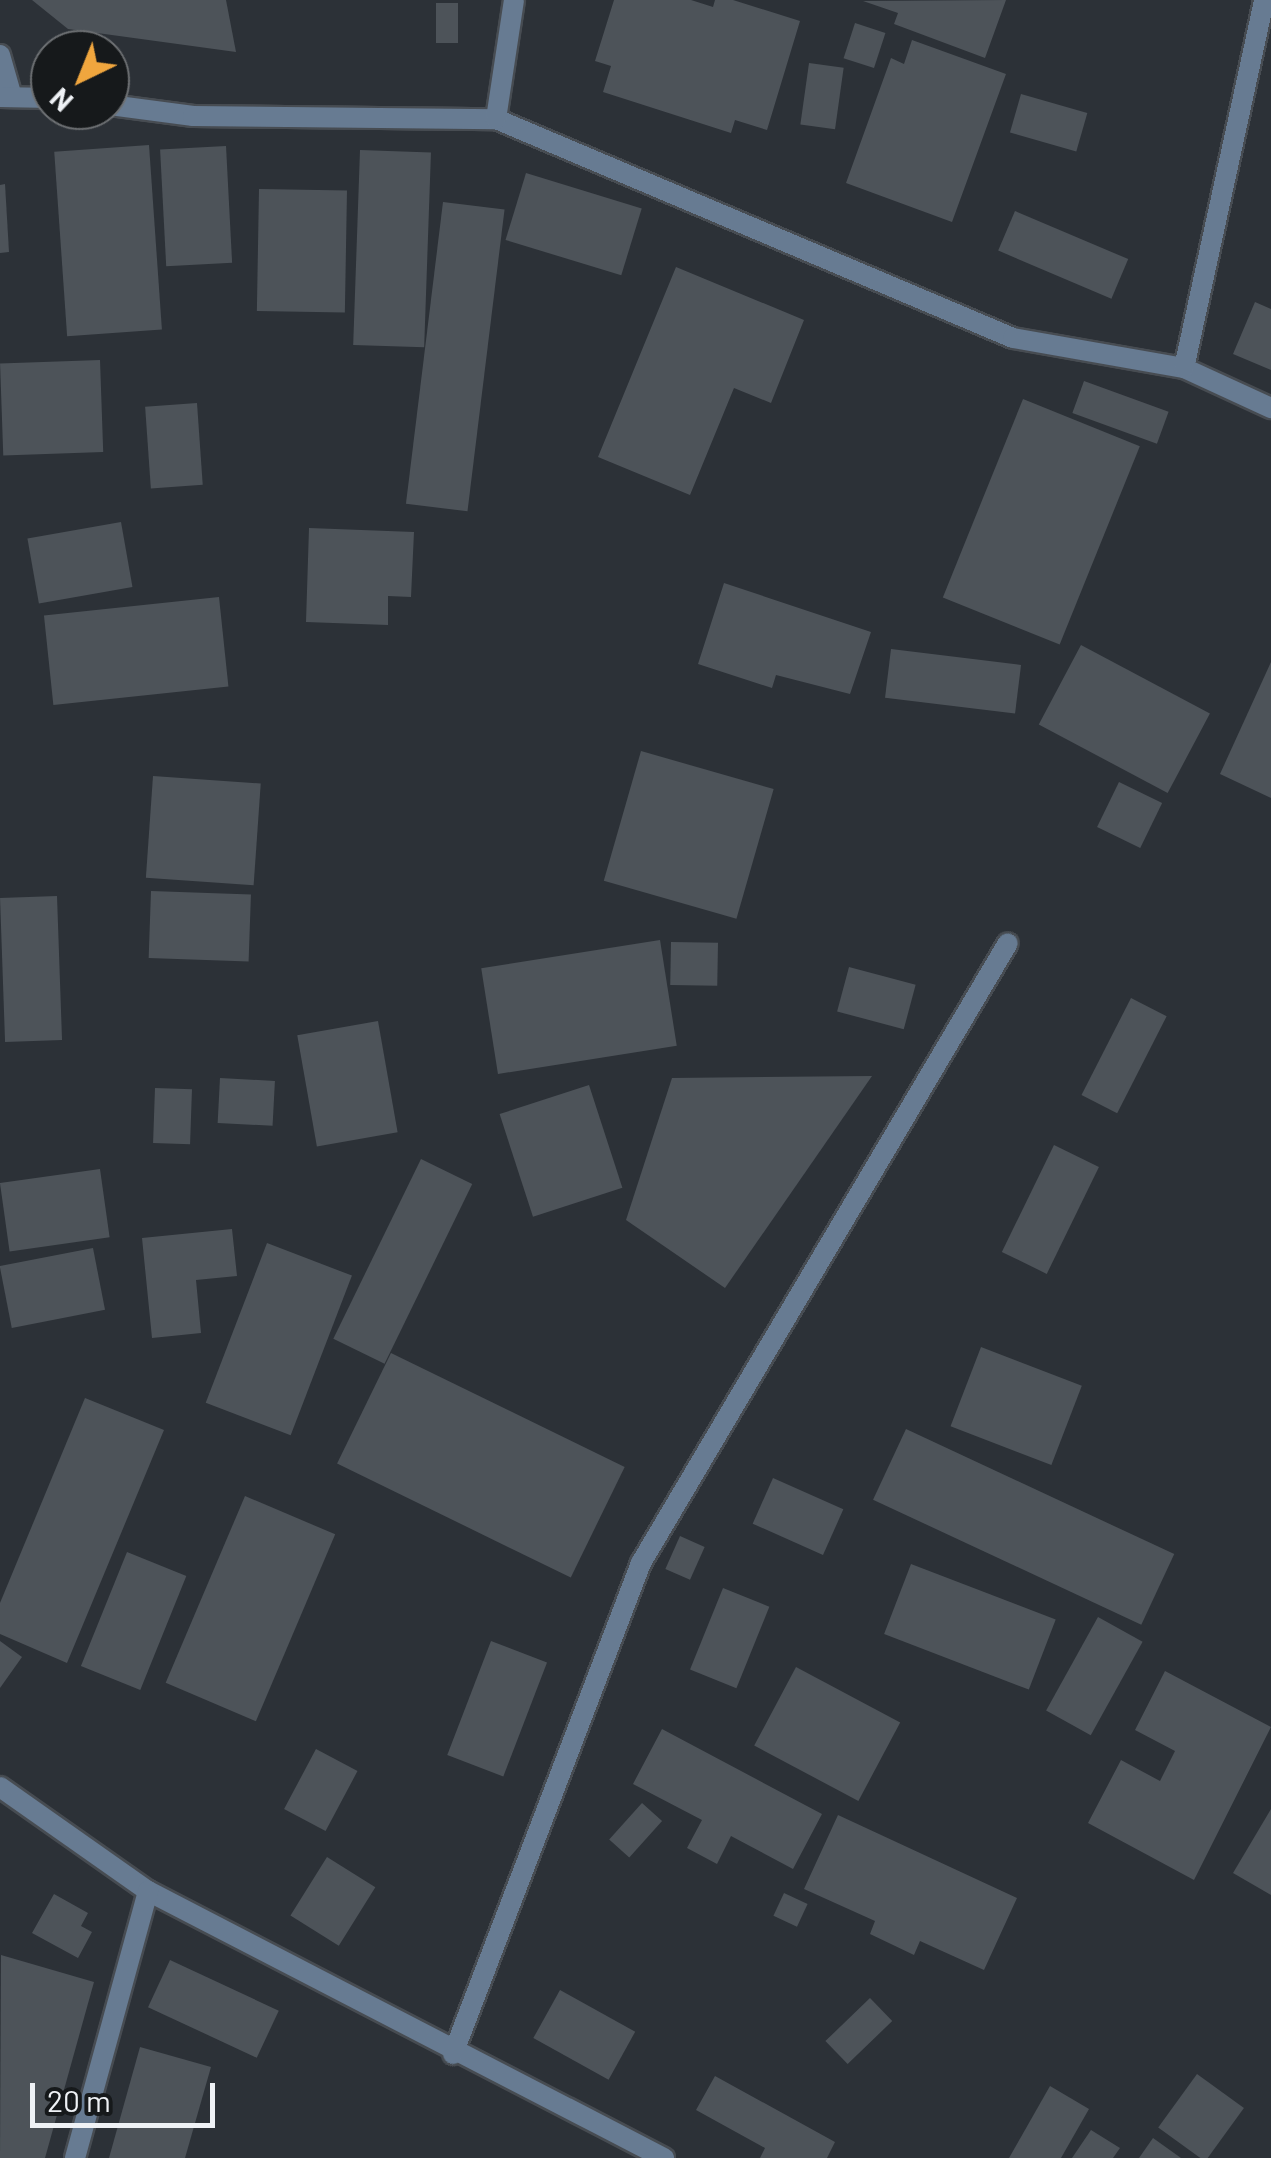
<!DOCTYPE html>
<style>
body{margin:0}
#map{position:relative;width:1271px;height:2158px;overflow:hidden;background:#2c3137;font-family:Barlow,sans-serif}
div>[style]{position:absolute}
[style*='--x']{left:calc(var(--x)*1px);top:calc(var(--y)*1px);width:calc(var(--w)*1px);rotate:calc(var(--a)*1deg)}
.building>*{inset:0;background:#4d5359;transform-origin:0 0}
.roads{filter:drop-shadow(2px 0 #474c52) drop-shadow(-2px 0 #474c52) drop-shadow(0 2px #474c52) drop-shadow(0 -2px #474c52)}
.street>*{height:20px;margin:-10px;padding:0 10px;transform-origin:10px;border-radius:10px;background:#677b92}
span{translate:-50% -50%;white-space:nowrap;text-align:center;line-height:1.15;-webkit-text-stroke:9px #16191b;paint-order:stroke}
.north{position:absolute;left:30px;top:30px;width:100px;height:100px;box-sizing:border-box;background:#16191b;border:2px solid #6d7073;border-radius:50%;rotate:223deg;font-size:28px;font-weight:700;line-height:40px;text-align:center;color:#eff2f6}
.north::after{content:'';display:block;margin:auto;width:35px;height:45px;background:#f0a63e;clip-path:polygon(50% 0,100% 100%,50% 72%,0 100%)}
.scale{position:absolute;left:30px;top:2083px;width:185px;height:45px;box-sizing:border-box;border:5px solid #eff2f6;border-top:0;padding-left:12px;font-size:30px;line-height:35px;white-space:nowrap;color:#eff2f6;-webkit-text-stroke:8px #16191b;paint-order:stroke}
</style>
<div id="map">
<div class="building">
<div style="clip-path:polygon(32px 0,226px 0,236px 52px,68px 29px)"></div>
<div style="clip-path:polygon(614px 0,691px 0,713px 7px,715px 0,733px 0,800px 21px,767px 130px,735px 120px,731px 133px,603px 92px,611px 66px,595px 61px)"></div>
<div style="clip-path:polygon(1006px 0,985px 58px,894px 24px,898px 13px,863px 1px)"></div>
<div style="left:436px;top:3px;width:22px;height:40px"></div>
<div style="left:855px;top:23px;width:32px;height:37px;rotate:18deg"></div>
<div style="clip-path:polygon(912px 40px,1006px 74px,952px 222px,846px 183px,891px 58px,904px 64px)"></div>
<div style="left:809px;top:63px;width:35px;height:62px;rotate:8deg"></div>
<div style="left:1021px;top:94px;width:69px;height:40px;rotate:16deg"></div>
<div style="left:149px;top:145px;width:185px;height:95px;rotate:86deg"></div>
<div style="left:226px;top:146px;width:117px;height:66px;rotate:87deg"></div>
<div style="left:360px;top:150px;width:71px;height:195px;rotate:2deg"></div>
<div style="left:526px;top:173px;width:121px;height:70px;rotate:17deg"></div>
<div style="clip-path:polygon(5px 184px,9px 252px,0 253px,0 185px)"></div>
<div style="left:259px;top:189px;width:88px;height:122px;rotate:1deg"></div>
<div style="left:443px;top:202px;width:62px;height:304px;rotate:7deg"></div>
<div style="left:1015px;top:211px;width:123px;height:43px;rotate:23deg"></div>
<div style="clip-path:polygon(676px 267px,804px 320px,771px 403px,734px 388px,690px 495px,598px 457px)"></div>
<div style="clip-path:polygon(1255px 302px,1271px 309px,1271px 370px,1233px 354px)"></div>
<div style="left:100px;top:360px;width:92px;height:100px;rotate:88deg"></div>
<div style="left:1084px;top:381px;width:90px;height:34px;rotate:20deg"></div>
<div style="left:1023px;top:399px;width:126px;height:214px;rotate:22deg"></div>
<div style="left:197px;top:403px;width:82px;height:52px;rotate:86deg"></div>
<div style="left:121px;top:522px;width:66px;height:95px;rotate:80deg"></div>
<div style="clip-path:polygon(309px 528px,414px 532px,411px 597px,388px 596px,388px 625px,306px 622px)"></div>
<div style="clip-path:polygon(724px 583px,871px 632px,850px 694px,776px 675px,772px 688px,698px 664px)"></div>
<div style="left:219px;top:597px;width:90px;height:176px;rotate:84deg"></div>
<div style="left:1081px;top:645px;width:146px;height:90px;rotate:28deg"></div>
<div style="left:891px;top:649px;width:131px;height:49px;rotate:7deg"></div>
<div style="clip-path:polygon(1271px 662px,1271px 798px,1220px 774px)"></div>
<div style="left:641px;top:751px;width:138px;height:135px;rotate:16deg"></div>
<div style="left:153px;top:776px;width:108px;height:102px;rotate:4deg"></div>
<div style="left:1119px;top:782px;width:48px;height:50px;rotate:26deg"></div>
<div style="left:151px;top:891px;width:100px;height:67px;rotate:2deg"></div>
<div style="left:57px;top:896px;width:144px;height:57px;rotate:88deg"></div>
<div style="left:660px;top:940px;width:107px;height:181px;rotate:81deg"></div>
<div style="left:671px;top:942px;width:47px;height:43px;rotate:1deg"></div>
<div style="left:849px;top:967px;width:69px;height:46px;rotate:15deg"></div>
<div style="left:1131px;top:998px;width:40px;height:109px;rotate:27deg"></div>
<div style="left:378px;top:1021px;width:113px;height:82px;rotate:80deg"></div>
<div style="clip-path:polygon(872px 1076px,725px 1288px,626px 1220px,672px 1078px)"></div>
<div style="left:220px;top:1078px;width:55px;height:45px;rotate:3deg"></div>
<div style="left:589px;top:1085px;width:108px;height:94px;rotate:72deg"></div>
<div style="left:155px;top:1088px;width:37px;height:55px;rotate:2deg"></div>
<div style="left:1054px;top:1145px;width:50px;height:119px;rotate:26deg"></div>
<div style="left:421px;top:1159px;width:57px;height:200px;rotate:26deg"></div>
<div style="left:100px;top:1169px;width:69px;height:101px;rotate:82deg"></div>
<div style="clip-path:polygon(232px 1229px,237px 1276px,196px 1280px,201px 1333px,152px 1338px,142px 1238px)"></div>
<div style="left:267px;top:1243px;width:91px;height:171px;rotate:21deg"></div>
<div style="left:93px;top:1248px;width:63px;height:95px;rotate:79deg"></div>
<div style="left:981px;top:1347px;width:108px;height:85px;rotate:21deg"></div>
<div style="left:391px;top:1353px;width:260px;height:123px;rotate:26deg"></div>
<div style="clip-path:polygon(85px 1398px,164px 1430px,67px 1663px,0 1634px,0 1603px)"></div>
<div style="left:906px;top:1429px;width:296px;height:78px;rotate:25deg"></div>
<div style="left:773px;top:1478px;width:77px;height:50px;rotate:24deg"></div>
<div style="left:245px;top:1496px;width:98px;height:203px;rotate:23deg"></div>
<div style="left:680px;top:1536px;width:27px;height:36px;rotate:24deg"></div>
<div style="left:127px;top:1552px;width:64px;height:123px;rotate:22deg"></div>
<div style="left:911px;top:1564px;width:155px;height:75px;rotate:21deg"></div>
<div style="left:723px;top:1588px;width:50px;height:88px;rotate:22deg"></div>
<div style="left:1098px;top:1617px;width:51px;height:107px;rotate:29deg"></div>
<div style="clip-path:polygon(0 1641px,22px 1657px,0 1688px)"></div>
<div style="left:491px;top:1641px;width:60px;height:122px;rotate:21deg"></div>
<div style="left:796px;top:1667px;width:118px;height:89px;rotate:28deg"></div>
<div style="clip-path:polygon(1165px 1671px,1271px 1727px,1194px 1880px,1088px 1823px,1121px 1760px,1160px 1781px,1175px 1751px,1135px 1730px)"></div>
<div style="clip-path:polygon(662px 1729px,822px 1814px,793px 1869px,731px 1836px,717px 1864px,687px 1848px,702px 1820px,633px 1784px)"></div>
<div style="left:316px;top:1749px;width:47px;height:68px;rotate:28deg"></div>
<div style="left:642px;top:1803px;width:27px;height:49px;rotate:42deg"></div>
<div style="clip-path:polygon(1271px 1809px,1271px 1895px,1233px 1873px)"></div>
<div style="clip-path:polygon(838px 1815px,1017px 1898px,984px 1970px,920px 1941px,914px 1955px,870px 1934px,875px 1921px,804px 1889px)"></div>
<div style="left:327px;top:1857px;width:57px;height:69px;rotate:32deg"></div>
<div style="left:784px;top:1893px;width:26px;height:25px;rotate:25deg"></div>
<div style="clip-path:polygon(54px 1894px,88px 1913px,81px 1926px,92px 1932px,78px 1958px,32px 1933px)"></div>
<div style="clip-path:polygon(1px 1955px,94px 1982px,45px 2158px,0 2158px)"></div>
<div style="left:170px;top:1960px;width:120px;height:52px;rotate:25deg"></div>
<div style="left:560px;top:1990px;width:86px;height:55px;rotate:29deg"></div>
<div style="left:870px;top:1998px;width:32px;height:62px;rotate:46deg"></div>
<div style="clip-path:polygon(140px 2047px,211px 2067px,185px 2158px,109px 2158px)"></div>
<div style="left:1197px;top:2074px;width:58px;height:66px;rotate:36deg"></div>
<div style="clip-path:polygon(715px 2076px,835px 2142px,827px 2158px,760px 2158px,765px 2148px,696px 2110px)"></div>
<div style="clip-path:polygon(1050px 2086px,1089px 2109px,1061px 2158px,1009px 2158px)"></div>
<div style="clip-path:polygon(1091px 2130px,1120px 2148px,1113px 2158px,1072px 2158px)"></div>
<div style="clip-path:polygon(1153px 2138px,1181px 2158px,1139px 2158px)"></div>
</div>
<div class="roads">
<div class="street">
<div style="--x:0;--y:55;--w:40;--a:74"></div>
<div style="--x:0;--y:97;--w:50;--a:1.1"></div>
<div style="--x:110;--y:105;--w:84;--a:7.5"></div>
<div style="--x:193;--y:116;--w:303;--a:0.6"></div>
<div style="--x:496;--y:119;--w:561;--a:22.96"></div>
<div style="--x:1013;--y:338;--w:174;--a:10"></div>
<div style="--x:1184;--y:368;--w:96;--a:24.7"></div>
<div style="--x:496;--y:119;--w:120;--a:-81.4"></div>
<div style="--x:1184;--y:368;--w:377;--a:-77.7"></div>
<div style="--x:0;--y:1787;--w:181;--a:35.1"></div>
<div style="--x:148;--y:1891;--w:581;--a:27.36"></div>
<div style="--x:453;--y:2054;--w:526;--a:-69.05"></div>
<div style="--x:641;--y:1563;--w:720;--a:-59.38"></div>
<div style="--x:75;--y:2158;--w:277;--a:-74.7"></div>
</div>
</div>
<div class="north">N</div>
<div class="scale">20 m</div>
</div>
